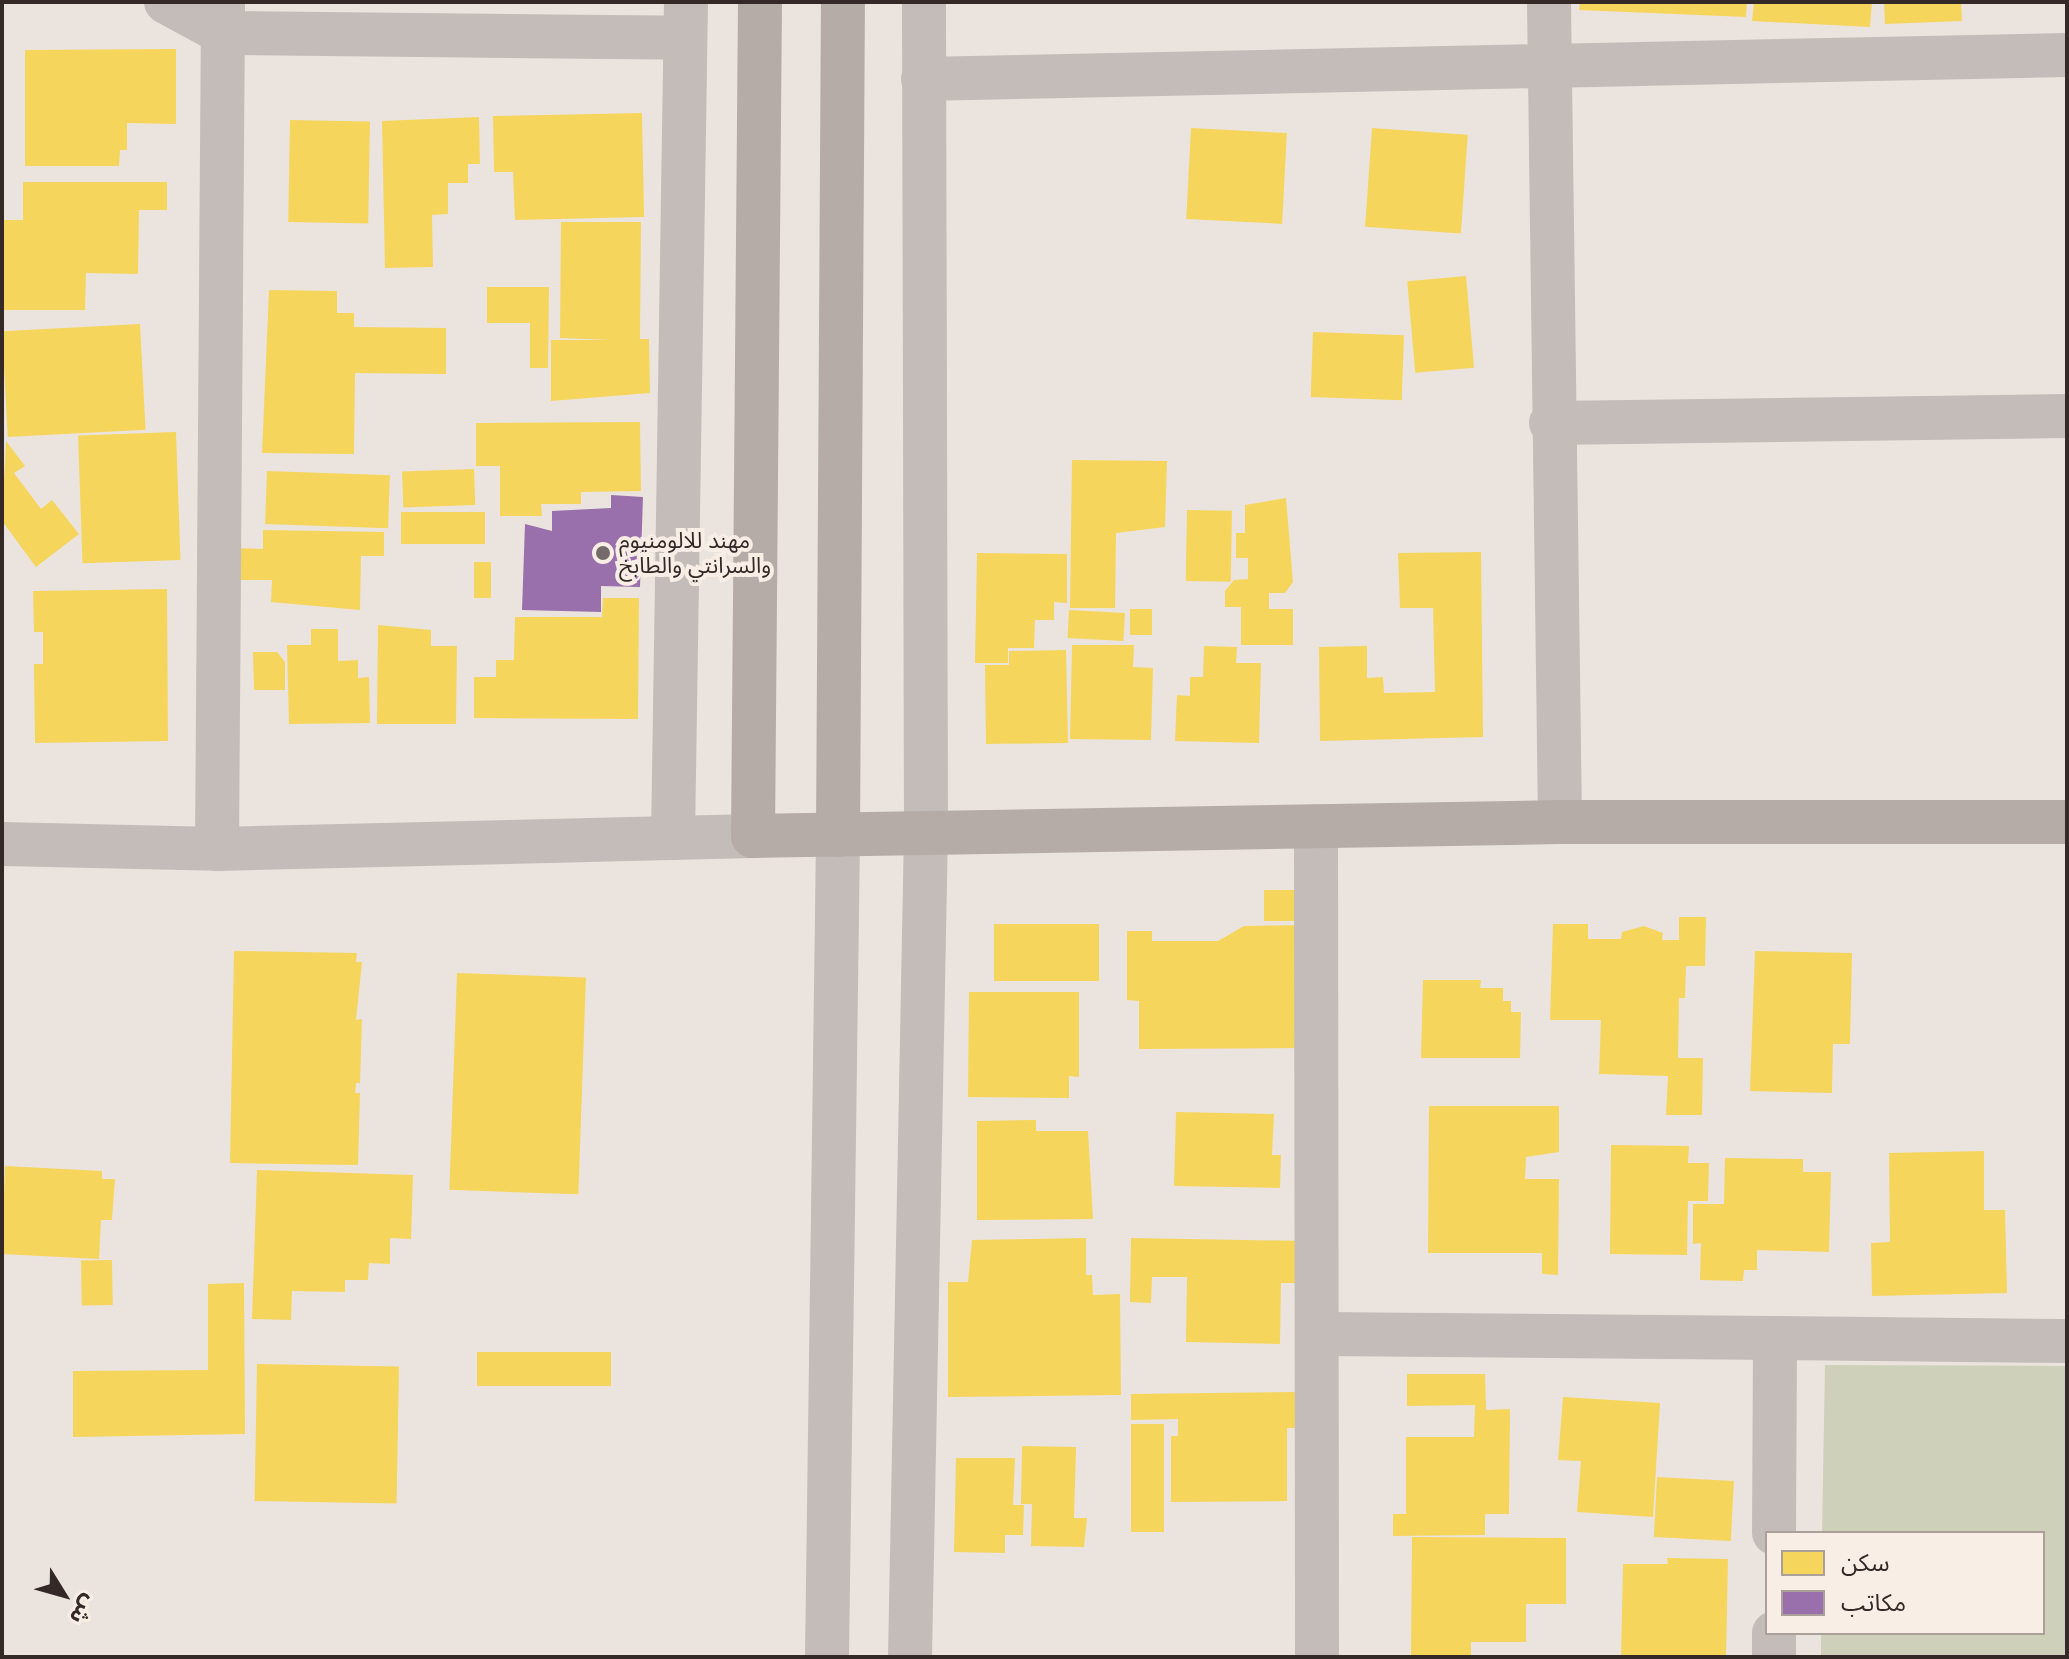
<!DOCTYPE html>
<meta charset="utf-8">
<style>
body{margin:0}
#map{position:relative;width:2069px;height:1659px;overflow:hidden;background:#ebe4de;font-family:Poppins,"Noto Sans Arabic",sans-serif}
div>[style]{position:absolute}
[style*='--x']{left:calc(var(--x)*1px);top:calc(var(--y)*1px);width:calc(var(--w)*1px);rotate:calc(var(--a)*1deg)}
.green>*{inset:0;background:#ced0b9}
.homes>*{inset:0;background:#f6d55c;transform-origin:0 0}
.offices>*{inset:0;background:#9970ab}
.street>*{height:44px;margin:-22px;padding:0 22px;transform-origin:22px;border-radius:22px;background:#c4bcb8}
.secondary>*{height:44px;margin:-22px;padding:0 22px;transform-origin:22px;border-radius:22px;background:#b5aca8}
.dots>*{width:22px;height:22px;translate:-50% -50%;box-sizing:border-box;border:4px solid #f8eee5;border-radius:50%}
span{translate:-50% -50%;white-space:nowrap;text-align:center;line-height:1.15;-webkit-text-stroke:8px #f8eee5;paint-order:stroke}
.poi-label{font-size:22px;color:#342927}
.left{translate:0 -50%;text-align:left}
.frame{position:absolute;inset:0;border:4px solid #342927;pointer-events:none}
.legend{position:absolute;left:1765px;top:1531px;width:280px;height:104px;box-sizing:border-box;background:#f8eee5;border:2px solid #aa9f99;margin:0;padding:10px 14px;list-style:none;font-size:24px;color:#342927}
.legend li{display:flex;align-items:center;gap:16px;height:40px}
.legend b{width:40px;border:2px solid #aa9f99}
.north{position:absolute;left:24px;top:1555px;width:80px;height:80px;-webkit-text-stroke:6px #f8eee5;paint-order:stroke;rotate:127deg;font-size:22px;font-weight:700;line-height:32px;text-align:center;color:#342927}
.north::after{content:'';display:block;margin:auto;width:28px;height:36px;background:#342927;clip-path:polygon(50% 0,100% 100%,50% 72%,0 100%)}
</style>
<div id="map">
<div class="green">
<div style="clip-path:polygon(1825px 1365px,2067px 1366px,2067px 1657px,1821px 1657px,1821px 1633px,2043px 1633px,2043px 1533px,1822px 1533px)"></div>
</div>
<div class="homes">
<div style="clip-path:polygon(1580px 2px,1747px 2px,1746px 17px,1579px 10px)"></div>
<div style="clip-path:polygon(1754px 2px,1872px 2px,1870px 27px,1752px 21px)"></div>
<div style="clip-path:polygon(1884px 2px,1961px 2px,1962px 21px,1885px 24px)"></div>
<div style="clip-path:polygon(176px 49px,176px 124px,127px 123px,127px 150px,120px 150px,119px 166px,25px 166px,25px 50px)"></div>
<div style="clip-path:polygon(642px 113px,644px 217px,515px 220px,513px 172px,494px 172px,493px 116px)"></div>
<div style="clip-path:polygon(479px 117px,480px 164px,468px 164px,468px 183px,448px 183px,448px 214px,432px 215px,433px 267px,385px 268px,382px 121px)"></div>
<div style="left:290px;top:120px;width:80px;height:102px;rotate:1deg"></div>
<div style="left:1191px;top:128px;width:96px;height:91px;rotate:3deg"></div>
<div style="left:1372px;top:128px;width:96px;height:99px;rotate:4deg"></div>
<div style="clip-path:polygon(23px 182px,167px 182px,167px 210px,139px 210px,138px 274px,86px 273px,85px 310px,2px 310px,2px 220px,23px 220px)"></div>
<div style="clip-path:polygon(561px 222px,641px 222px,640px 339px,649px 339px,650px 393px,551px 401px,551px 340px,611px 340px,560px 338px)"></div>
<div style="left:1466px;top:276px;width:92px;height:59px;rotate:85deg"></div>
<div style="clip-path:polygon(487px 287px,549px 287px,548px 368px,530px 368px,530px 323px,487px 323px)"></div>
<div style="clip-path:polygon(269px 290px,337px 291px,337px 313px,354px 313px,354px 327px,446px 328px,446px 374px,355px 373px,354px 454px,262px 453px)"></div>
<div style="left:140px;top:324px;width:106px;height:138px;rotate:87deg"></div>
<div style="left:1313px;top:332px;width:91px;height:65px;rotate:2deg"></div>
<div style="clip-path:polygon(640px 422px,641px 491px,581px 492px,581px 504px,541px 504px,542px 516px,500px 516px,500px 466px,476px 466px,476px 423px)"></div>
<div style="left:176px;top:432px;width:128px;height:98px;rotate:88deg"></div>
<div style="clip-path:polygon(6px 441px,25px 466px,14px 473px,41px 509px,52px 500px,79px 534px,36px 567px,2px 521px)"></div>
<div style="clip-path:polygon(1072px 460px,1167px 461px,1165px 527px,1116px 533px,1115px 608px,1070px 608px)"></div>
<div style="left:474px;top:469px;width:36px;height:72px;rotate:88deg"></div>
<div style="left:267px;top:471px;width:123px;height:53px;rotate:2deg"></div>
<div style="clip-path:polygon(1286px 498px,1293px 582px,1285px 593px,1269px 593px,1269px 609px,1293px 609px,1293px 645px,1241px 645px,1241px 607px,1225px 607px,1225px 591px,1234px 580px,1248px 579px,1248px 558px,1236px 558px,1236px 533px,1245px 533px,1245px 505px)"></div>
<div style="left:1187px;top:510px;width:45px;height:71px;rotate:1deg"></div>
<div style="left:485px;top:512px;width:32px;height:84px;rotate:90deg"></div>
<div style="clip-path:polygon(263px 530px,384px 532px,384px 556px,361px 556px,360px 610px,271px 602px,272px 580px,234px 580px,234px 548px,263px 549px)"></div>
<div style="clip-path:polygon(1481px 552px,1483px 737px,1320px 741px,1319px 647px,1367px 646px,1367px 678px,1383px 677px,1384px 693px,1435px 692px,1433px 608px,1400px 608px,1398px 553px)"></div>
<div style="clip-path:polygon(977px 553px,1067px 554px,1067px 603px,1054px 602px,1054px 620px,1035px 620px,1034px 648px,1008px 648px,1008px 663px,975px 663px)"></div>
<div style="left:474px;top:562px;width:17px;height:36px"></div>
<div style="clip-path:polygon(167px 589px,168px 741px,35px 743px,34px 664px,43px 664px,43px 632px,34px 632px,33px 591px)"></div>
<div style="clip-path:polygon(603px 598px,639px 598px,638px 719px,474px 718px,474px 677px,496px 677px,496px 660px,514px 660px,515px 617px,602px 617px)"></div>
<div style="left:1130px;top:609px;width:22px;height:26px"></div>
<div style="left:1069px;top:610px;width:56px;height:28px;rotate:3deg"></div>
<div style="clip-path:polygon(378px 625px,431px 630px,431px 646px,457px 646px,456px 724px,377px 724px)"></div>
<div style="clip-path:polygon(311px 629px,338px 629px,338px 661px,358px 660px,358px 678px,369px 677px,370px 723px,289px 724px,287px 645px,311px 645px)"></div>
<div style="clip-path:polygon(1072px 645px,1134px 645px,1133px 667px,1153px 668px,1151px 740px,1070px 739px)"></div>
<div style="clip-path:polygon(1204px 646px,1237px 647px,1236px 663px,1261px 663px,1259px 743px,1175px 741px,1177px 695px,1190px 696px,1190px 677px,1203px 677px)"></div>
<div style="clip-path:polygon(1066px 650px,1068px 743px,986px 744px,985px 665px,1009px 665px,1009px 651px)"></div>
<div style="clip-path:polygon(253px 652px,277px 652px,285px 662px,285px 690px,254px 690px)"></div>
<div style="left:1264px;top:890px;width:45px;height:31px"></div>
<div style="clip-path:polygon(1679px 917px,1706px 917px,1705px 966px,1686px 966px,1685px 998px,1679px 998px,1678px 1058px,1703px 1058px,1702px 1115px,1666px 1115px,1668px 1076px,1599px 1074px,1601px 1020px,1550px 1020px,1553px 924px,1588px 924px,1588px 939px,1621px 939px,1622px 932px,1644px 926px,1663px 933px,1662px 940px,1679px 940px)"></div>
<div style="left:994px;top:924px;width:105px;height:57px"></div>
<div style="clip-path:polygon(1308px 925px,1308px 1048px,1139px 1049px,1139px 1001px,1127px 1000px,1127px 931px,1152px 931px,1152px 941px,1218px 941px,1244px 926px)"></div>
<div style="clip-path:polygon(234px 951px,357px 953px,356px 962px,362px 962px,356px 1020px,362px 1019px,360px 1083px,356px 1083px,355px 1093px,360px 1093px,358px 1165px,230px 1163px)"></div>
<div style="clip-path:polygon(1755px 951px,1852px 953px,1850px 1044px,1833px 1044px,1832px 1093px,1750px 1091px)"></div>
<div style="left:457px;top:973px;width:129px;height:217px;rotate:2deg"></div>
<div style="clip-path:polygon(1423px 980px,1481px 980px,1480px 988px,1503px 988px,1503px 1001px,1511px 1001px,1511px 1012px,1521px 1012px,1520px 1058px,1421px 1058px)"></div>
<div style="clip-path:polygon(969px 992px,1079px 992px,1079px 1077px,1069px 1076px,1069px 1098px,968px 1097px)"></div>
<div style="clip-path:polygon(1429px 1106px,1559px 1106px,1559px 1152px,1526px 1157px,1525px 1179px,1559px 1179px,1558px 1275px,1542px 1274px,1542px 1253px,1428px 1253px)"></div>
<div style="clip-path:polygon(1176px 1112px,1274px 1114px,1272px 1155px,1281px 1155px,1280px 1188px,1174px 1186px)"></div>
<div style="clip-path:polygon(1036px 1120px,1036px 1131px,1088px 1131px,1093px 1219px,977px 1220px,977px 1121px)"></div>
<div style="clip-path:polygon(1611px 1145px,1689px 1146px,1688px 1163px,1709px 1163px,1708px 1201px,1688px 1201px,1687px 1255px,1610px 1254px)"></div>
<div style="clip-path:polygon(1984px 1151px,1984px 1210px,2005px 1210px,2007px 1293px,1872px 1296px,1871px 1243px,1890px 1242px,1889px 1153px)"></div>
<div style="clip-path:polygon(1725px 1158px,1803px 1159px,1803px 1172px,1831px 1172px,1829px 1252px,1757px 1250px,1757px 1270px,1744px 1270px,1743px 1281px,1700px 1280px,1701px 1243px,1693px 1244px,1693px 1204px,1724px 1204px)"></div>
<div style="clip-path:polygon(5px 1166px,102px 1171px,102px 1179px,115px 1179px,112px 1220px,101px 1220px,99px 1259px,2px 1254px)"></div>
<div style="clip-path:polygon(257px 1170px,413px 1175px,411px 1239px,390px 1238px,390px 1264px,369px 1263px,368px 1280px,345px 1280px,345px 1292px,292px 1291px,291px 1320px,252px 1319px)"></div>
<div style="clip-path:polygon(1086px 1238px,1086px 1275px,1092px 1275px,1093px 1295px,1120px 1294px,1121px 1395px,948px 1397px,948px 1282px,968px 1282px,972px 1240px)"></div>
<div style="clip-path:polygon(1131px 1238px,1307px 1241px,1306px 1283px,1281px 1283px,1280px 1344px,1186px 1342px,1187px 1277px,1152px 1277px,1151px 1303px,1130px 1302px)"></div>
<div style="left:112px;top:1260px;width:45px;height:31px;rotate:89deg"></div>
<div style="clip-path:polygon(244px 1283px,245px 1434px,73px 1437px,73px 1371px,208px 1370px,208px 1284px)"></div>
<div style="left:611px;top:1352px;width:34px;height:134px;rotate:90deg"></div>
<div style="left:257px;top:1364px;width:142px;height:137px;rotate:1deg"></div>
<div style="clip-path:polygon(1407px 1374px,1485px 1374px,1486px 1410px,1510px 1409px,1509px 1514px,1485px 1514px,1485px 1535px,1393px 1536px,1393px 1514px,1406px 1514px,1406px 1437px,1474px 1437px,1475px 1405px,1407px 1406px)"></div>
<div style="clip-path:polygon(1301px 1392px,1301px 1428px,1287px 1428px,1287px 1501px,1171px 1502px,1171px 1436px,1178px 1436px,1178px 1419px,1131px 1420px,1131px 1394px)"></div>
<div style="clip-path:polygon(1563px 1397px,1660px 1403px,1653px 1517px,1577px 1512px,1581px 1461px,1558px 1460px)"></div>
<div style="left:1131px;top:1424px;width:33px;height:108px"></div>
<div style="clip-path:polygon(1022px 1446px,1076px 1447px,1074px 1518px,1087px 1518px,1084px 1547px,1031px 1546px,1032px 1504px,1021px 1504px)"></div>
<div style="clip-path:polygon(956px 1458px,1015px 1458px,1013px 1505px,1024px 1505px,1023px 1535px,1005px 1535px,1005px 1553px,954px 1552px)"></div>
<div style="left:1657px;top:1477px;width:77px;height:60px;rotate:3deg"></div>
<div style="clip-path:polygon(1412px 1537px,1566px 1538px,1566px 1604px,1526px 1604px,1526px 1642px,1471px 1642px,1471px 1657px,1411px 1657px)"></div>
<div style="clip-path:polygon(1667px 1558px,1728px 1559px,1726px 1657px,1621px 1657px,1623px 1564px,1668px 1564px)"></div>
</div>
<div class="offices">
<div style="clip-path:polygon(611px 495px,643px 497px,640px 587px,601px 586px,601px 612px,522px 610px,525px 524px,552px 531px,552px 511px,611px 508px)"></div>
</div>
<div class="street">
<div style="--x:166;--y:2;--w:65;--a:28.5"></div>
<div style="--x:223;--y:33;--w:462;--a:0.6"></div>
<div style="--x:1549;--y:2;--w:820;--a:89.23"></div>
<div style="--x:923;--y:79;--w:1144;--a:-1.2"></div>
<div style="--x:1551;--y:423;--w:516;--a:-0.78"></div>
<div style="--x:1316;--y:826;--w:831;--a:89.93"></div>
<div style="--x:673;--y:838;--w:836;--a:-89.11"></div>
<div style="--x:2;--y:844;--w:215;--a:1.3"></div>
<div style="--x:217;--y:849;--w:536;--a:-1.39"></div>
<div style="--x:217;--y:849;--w:847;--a:-89.59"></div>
<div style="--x:1321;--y:1334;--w:454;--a:0.5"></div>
<div style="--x:1774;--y:1533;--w:195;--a:-89.7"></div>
<div style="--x:1775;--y:1338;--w:292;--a:0.6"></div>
<div style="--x:827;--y:1657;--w:822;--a:-89.23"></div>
<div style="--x:910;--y:1657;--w:826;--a:-88.89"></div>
<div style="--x:926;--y:831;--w:829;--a:-90.14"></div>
<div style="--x:1774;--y:1657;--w:24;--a:-90"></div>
</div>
<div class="secondary">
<div style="--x:760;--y:2;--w:834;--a:90.48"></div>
<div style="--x:753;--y:836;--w:807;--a:-0.99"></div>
<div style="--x:1560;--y:822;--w:507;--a:0"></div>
<div style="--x:838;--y:835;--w:833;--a:-89.66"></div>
</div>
<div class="dots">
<div style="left:603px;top:553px;background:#746a67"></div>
</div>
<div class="poi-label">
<span class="left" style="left:619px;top:553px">مهند للالومنيوم<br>والسرانتي والطابخ</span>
</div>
<div class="frame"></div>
<ul class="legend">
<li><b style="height:22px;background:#f6d55c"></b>سكن</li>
<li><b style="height:22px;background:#9970ab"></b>مكاتب</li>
</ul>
<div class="north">ش</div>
</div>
